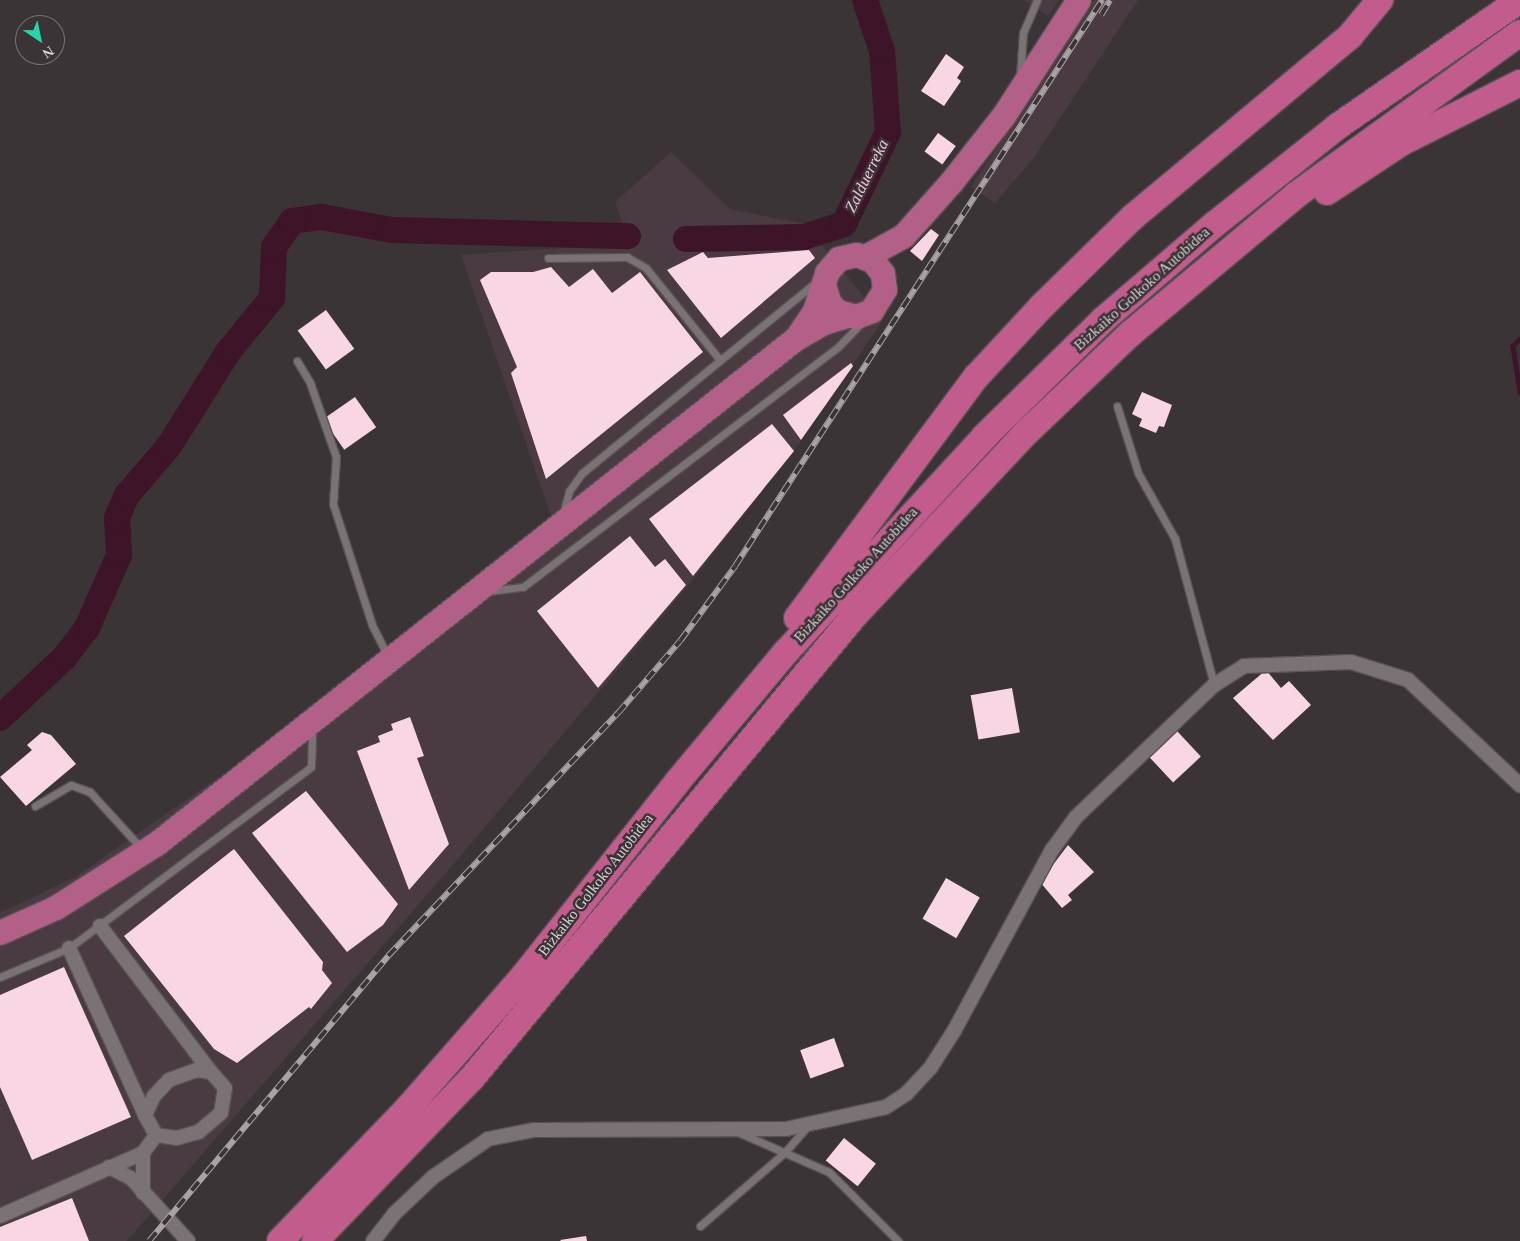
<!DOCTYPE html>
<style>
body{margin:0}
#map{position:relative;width:1520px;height:1241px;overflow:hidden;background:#3b3437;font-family:"Times New Roman",serif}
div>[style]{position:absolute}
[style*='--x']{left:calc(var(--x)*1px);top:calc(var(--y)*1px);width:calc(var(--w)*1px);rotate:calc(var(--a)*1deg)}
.built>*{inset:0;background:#493b41}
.stream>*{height:4.5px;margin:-2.25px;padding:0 2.25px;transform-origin:2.25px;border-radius:2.25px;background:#3e1429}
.river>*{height:26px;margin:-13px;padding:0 13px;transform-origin:13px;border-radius:13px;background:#3e1429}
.building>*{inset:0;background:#f9d6e4;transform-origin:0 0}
.roads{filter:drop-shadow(1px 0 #585254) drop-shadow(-1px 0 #585254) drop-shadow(0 1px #585254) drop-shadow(0 -1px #585254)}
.service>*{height:7px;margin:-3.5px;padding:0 3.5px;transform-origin:3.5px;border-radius:3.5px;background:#7a7275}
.minor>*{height:14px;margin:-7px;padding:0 7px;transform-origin:7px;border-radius:7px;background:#7a7275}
.trunk>*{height:24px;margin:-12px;padding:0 12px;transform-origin:12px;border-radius:12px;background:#b36088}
.motorway>*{height:26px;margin:-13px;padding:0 13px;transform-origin:13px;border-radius:13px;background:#c15c8c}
.rail>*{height:5.5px;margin-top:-2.75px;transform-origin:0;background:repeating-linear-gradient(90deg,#3b3437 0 11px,#a9a3a5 0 22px);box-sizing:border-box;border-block:1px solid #a9a3a5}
span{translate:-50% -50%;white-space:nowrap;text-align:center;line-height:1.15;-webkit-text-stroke:5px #3b3437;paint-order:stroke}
.street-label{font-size:15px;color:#d6d1d3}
.water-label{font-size:16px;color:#f6c5d9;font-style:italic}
.north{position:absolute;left:15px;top:15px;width:50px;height:50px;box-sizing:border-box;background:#3b3437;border:1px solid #797375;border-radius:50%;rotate:146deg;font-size:14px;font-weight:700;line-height:20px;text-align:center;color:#d6d1d3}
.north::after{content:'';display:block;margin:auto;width:18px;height:22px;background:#27d5ad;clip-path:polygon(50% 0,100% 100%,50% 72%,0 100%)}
</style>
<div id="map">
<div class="built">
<div style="clip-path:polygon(1024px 0,1059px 0,1048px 16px)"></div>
<div style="clip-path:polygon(1094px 0,1138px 0,1033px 159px,995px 203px,971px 187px)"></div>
<div style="clip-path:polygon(671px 152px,730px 209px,804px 224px,883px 320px,794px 451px,691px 582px,458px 859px,127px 1241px,0 1241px,0 913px,75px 877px,287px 730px,552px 519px,461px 255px,630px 243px,615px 202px)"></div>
</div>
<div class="stream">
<div style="--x:1520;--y:339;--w:10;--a:135"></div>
<div style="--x:1513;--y:346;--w:47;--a:81.3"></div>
</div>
<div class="river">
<div style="--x:686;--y:239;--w:118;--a:-1"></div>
<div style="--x:804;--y:237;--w:42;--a:-18"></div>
<div style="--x:844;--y:224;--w:102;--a:-64.4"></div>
<div style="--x:888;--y:132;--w:81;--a:-94.2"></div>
<div style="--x:882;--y:51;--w:54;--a:-108.4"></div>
<div style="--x:0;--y:718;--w:89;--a:-43.2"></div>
<div style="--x:65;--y:657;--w:36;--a:-53"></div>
<div style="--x:87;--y:628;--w:80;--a:-66.3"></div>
<div style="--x:119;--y:555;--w:37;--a:-93"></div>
<div style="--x:117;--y:518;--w:25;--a:-67"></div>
<div style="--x:127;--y:495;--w:65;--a:-49.4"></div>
<div style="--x:169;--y:446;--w:111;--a:-57.9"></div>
<div style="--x:228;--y:352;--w:70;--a:-50.8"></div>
<div style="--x:272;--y:298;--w:51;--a:-87.8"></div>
<div style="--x:274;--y:247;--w:32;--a:-55"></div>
<div style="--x:292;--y:221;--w:30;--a:-8"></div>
<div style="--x:322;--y:217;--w:71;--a:10.5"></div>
<div style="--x:392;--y:230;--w:236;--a:1.5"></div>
</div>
<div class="building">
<div style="clip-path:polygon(946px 54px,964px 67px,957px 78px,961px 81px,944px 106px,921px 91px)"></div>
<div style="left:938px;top:133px;width:22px;height:23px;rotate:36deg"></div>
<div style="clip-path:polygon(931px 229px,939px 235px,922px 261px,910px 251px)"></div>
<div style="clip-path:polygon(809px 250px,815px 258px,721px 338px,667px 270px,703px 252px,708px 258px)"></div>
<div style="clip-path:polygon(551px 267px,569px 287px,593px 269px,612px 293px,640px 272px,703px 352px,546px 479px,511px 373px,517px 367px,480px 280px,491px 272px,533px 272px)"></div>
<div style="left:326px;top:310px;width:48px;height:35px;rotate:54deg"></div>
<div style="clip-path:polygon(851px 363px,853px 366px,801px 440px,783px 415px)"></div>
<div style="clip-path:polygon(1142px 392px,1172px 405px,1164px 427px,1159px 426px,1156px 433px,1139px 426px,1142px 419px,1132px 414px)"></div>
<div style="left:355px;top:397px;width:37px;height:39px;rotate:55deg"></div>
<div style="clip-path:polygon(772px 424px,794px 451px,693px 576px,649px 519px)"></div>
<div style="clip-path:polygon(630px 536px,655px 567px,665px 559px,686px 585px,598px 688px,537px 611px)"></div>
<div style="clip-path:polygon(1266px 670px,1281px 688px,1289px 681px,1311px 705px,1273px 740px,1233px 698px)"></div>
<div style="left:1012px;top:688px;width:45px;height:42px;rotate:80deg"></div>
<div style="clip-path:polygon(410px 717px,424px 756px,417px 758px,449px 844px,409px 890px,357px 751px,380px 742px,378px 736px,393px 730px,391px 724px)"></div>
<div style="left:1177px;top:731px;width:35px;height:38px;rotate:47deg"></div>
<div style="clip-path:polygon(42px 732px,51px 735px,76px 764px,26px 806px,0 777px,32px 750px,27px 745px)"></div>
<div style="clip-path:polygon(306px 791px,398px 904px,383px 925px,347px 952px,252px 833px)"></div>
<div style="clip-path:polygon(1068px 845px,1094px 872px,1068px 895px,1072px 900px,1062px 908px,1040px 882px)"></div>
<div style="clip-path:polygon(234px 849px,323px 962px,322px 970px,332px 983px,311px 1009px,309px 1007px,237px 1063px,214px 1049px,124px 936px)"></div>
<div style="left:946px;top:878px;width:39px;height:47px;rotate:30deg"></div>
<div style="clip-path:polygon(64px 967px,131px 1117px,32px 1160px,0 1087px,0 995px)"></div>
<div style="left:834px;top:1038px;width:30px;height:36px;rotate:70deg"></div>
<div style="left:844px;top:1138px;width:41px;height:29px;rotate:39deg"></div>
<div style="clip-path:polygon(72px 1198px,89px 1241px,0 1241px,0 1227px)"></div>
<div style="clip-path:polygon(586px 1236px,587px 1241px,561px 1241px,560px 1240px)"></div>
</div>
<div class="roads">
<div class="service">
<div style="--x:1020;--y:77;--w:44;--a:-86.1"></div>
<div style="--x:1023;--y:33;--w:36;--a:-67"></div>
<div style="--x:548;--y:258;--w:79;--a:-0.7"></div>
<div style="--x:627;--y:257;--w:22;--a:30"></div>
<div style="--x:646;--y:268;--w:118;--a:51.2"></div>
<div style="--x:297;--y:361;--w:26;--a:59"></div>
<div style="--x:310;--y:383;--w:78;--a:70.6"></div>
<div style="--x:336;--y:457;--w:47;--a:93.7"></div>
<div style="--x:333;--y:504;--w:127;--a:72.1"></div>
<div style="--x:372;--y:625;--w:36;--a:63"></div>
<div style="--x:1117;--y:406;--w:70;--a:72.6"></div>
<div style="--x:1138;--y:473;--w:76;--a:60.7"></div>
<div style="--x:1175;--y:539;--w:151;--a:75"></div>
<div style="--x:563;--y:514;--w:24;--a:-75"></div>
<div style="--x:569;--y:491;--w:22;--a:-54"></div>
<div style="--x:582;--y:473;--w:303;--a:-39.2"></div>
<div style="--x:489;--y:591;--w:34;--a:-7"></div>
<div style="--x:523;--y:587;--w:396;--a:-37.3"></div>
<div style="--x:838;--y:347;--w:35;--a:-46"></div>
<div style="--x:35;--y:806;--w:42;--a:-30.3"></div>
<div style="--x:71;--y:785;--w:20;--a:20"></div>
<div style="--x:90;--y:792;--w:79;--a:47.6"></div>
<div style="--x:0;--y:977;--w:75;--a:-22.8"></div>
<div style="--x:69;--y:948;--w:302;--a:-36.8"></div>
<div style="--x:311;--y:767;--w:38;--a:-88"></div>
<div style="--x:740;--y:1133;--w:97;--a:23.7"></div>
<div style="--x:829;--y:1172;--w:98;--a:45"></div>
<div style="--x:700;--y:1226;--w:113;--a:-41"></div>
<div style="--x:785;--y:1152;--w:33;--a:-49"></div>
</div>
<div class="minor">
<div style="--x:100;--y:926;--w:183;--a:52.8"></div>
<div style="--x:69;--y:948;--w:183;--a:65.5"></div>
<div style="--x:196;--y:1070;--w:15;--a:8"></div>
<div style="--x:211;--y:1072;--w:21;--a:49"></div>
<div style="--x:225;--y:1088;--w:25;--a:99"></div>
<div style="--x:221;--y:1113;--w:30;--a:140"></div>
<div style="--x:198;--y:1132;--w:22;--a:164"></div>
<div style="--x:177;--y:1138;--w:21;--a:-172"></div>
<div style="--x:156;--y:1135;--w:23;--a:-119"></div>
<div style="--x:145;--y:1115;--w:21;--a:-65"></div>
<div style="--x:154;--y:1096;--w:22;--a:-47"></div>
<div style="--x:169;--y:1080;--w:29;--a:-20"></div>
<div style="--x:109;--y:1167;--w:25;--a:27"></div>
<div style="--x:131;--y:1178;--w:85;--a:47.9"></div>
<div style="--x:143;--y:1193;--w:40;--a:-90"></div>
<div style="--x:0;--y:1216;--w:156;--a:-23.8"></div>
<div style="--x:143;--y:1153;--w:22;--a:-54"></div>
<div style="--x:373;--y:1241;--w:34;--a:-52"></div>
<div style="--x:394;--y:1214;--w:54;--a:-43.5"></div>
<div style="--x:433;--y:1177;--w:67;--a:-34.6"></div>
<div style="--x:488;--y:1139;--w:47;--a:-11.1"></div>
<div style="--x:534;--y:1130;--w:252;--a:-0.2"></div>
<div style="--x:786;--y:1129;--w:102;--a:-12.4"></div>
<div style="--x:886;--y:1107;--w:24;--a:-33"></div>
<div style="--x:906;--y:1094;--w:37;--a:-47"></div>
<div style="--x:931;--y:1067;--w:43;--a:-57.4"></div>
<div style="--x:954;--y:1031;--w:206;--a:-61.6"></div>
<div style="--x:1052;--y:850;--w:41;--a:-54"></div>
<div style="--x:1076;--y:817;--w:191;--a:-43.7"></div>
<div style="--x:1214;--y:685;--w:36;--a:-32"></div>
<div style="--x:1244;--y:666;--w:107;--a:-2.1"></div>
<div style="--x:1351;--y:662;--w:60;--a:17.5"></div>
<div style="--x:1408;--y:680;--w:154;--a:43.2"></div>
</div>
<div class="trunk">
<div style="--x:866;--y:257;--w:43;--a:-28.9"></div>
<div style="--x:904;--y:236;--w:72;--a:-48.4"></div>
<div style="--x:952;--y:182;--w:84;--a:-51.8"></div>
<div style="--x:1004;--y:116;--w:138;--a:-57.1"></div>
<div style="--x:799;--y:335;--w:29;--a:-56"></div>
<div style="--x:815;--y:311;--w:40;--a:-72"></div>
<div style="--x:827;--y:273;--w:18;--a:-49"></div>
<div style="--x:839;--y:259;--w:18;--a:-13"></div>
<div style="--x:857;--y:255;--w:17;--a:21"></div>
<div style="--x:873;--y:261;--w:16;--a:52"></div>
<div style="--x:883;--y:274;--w:16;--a:83"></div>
<div style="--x:885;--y:290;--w:25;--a:122"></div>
<div style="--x:872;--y:311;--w:17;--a:159"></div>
<div style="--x:856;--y:317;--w:19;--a:-164"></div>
<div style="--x:838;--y:312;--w:11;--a:-135"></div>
<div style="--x:830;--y:304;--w:20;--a:-108"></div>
<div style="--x:0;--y:933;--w:61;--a:-24.1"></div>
<div style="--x:56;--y:908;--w:120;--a:-32.4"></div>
<div style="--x:157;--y:844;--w:814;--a:-38.32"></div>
<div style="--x:796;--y:339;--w:32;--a:-30"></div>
<div style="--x:824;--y:323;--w:24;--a:-17"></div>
</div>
<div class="motorway">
<div style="--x:1327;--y:192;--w:89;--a:-33.5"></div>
<div style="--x:1401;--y:143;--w:133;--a:-26.8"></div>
<div style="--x:797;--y:618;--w:302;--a:-53.4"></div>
<div style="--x:977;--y:376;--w:96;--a:-47.1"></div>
<div style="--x:1042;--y:306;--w:127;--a:-44.4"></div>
<div style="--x:1133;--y:217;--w:283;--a:-39.8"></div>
<div style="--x:1350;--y:36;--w:47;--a:-50.2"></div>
<div style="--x:280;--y:1241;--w:185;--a:-46.1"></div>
<div style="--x:408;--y:1108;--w:179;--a:-48.8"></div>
<div style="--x:526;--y:973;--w:245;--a:-51.6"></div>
<div style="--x:678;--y:781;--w:168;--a:-50.1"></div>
<div style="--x:786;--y:652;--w:294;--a:-47.3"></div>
<div style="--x:985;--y:436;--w:165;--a:-44.5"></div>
<div style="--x:1103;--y:320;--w:148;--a:-40.6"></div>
<div style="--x:1215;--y:224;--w:157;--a:-38.5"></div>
<div style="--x:1338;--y:126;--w:221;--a:-34.7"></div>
<div style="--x:315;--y:1241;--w:226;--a:-46.1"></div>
<div style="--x:472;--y:1078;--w:599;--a:-50.41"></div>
<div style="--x:854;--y:616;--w:254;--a:-46.8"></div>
<div style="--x:1028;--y:431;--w:141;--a:-43.6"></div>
<div style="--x:1130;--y:334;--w:217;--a:-39.9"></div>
<div style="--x:1296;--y:195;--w:276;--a:-35.9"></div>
</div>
</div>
<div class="rail">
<div style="--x:1101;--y:15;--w:17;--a:-59"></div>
<div style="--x:149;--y:1241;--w:372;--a:-50"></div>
<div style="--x:388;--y:956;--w:335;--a:-46.6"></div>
<div style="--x:618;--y:713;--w:95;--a:-49.3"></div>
<div style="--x:680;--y:641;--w:93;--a:-53.7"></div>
<div style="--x:735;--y:566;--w:675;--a:-57.04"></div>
</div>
<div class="street-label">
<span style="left:1142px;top:289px;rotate:-42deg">Bizkaiko Golkoko Autobidea</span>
<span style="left:856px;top:575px;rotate:-48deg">Bizkaiko Golkoko Autobidea</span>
<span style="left:596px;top:885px;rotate:-52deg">Bizkaiko Golkoko Autobidea</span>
</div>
<div class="water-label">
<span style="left:867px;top:176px;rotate:-64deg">Zalduerreka</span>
</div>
<div class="north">N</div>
</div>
